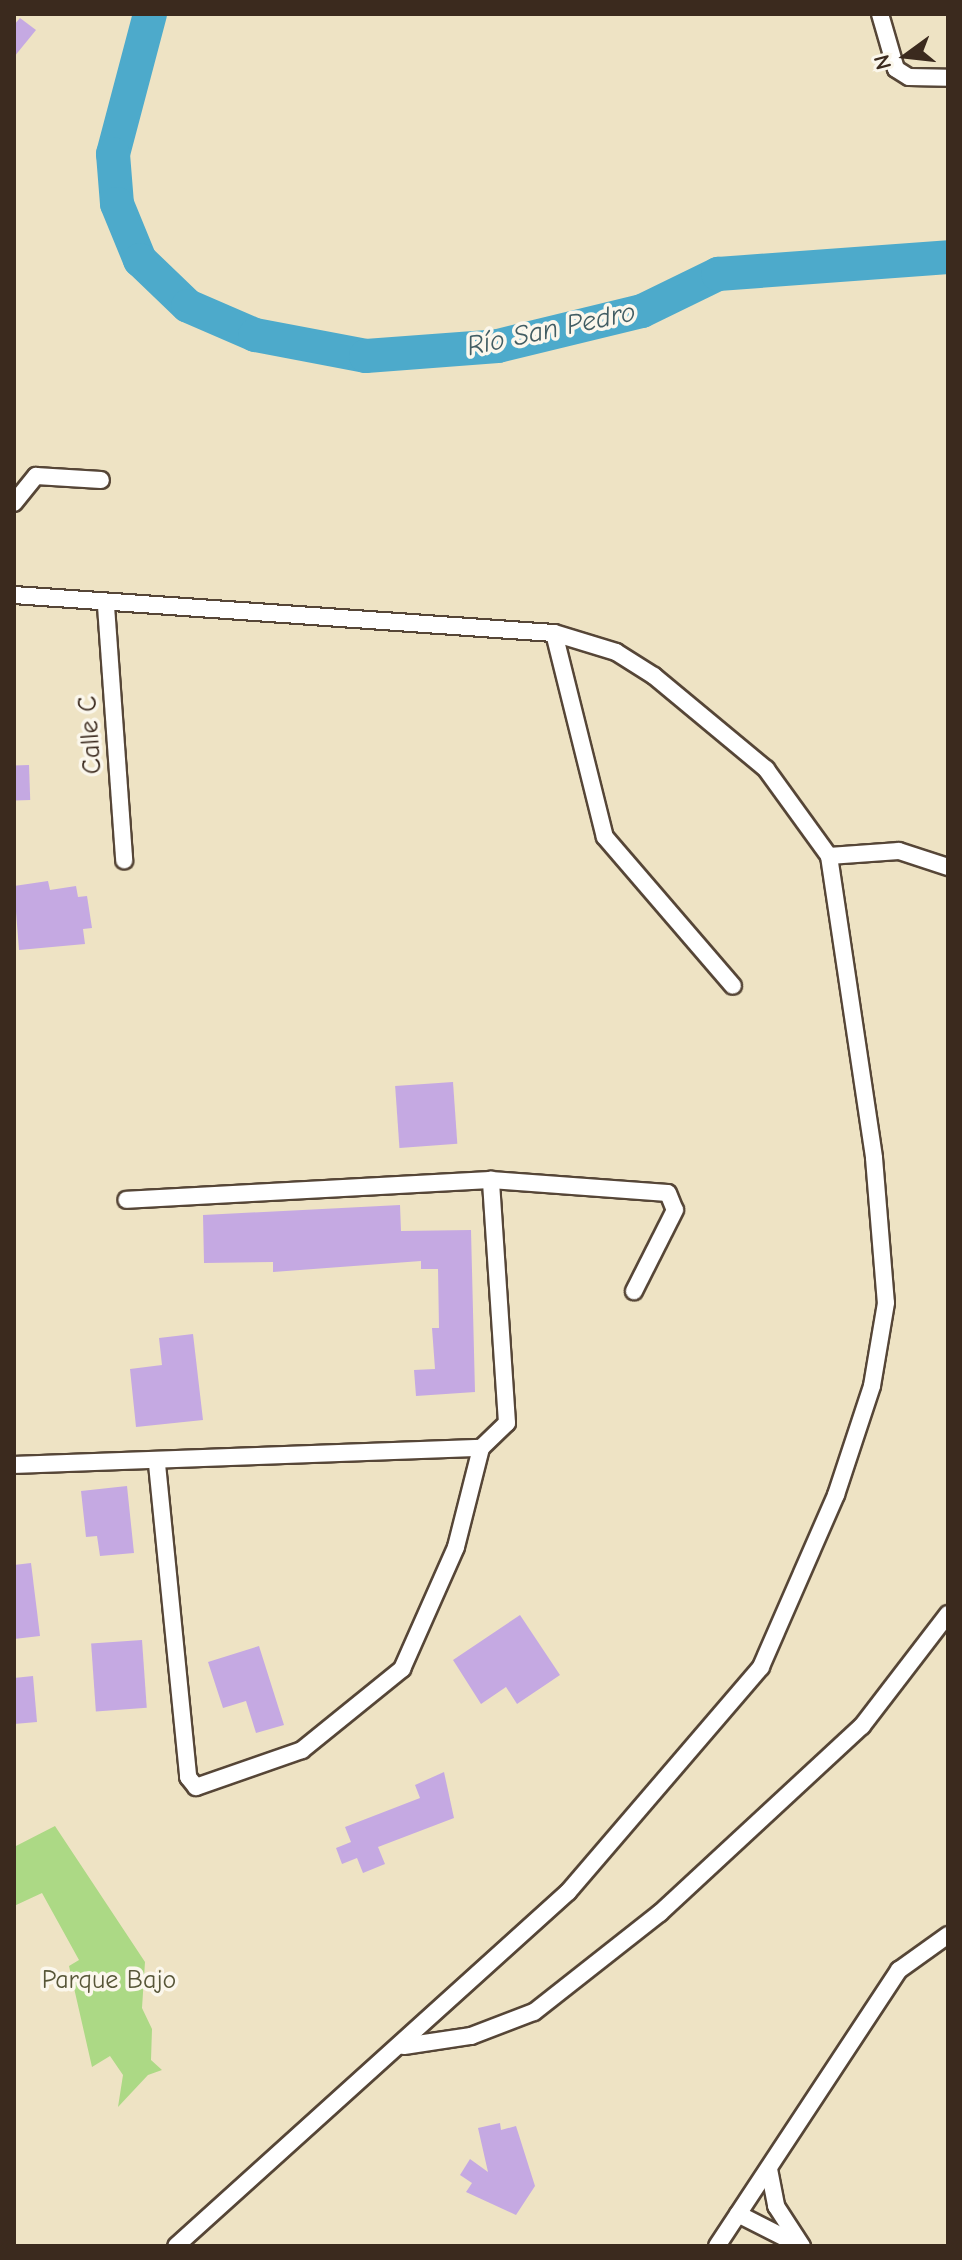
<!DOCTYPE html>
<meta charset="utf-8">
<style>
body{margin:0}
#map{position:relative;width:962px;height:2260px;overflow:hidden;background:#eee3c4;font-family:"Comic Neue",sans-serif}
div>[style]{position:absolute}
[style*='--x']{left:calc(var(--x)*1px);top:calc(var(--y)*1px);width:calc(var(--w)*1px);rotate:calc(var(--a)*1deg)}
.green>*{inset:0;background:#acd985}
.river>*{height:34px;margin:-17px;padding:0 17px;transform-origin:17px;border-radius:17px;background:#4daacb}
.building>*{inset:0;background:#c5a9e2;transform-origin:0 0}
.roads{filter:drop-shadow(2px 0 #564637) drop-shadow(-2px 0 #564637) drop-shadow(0 2px #564637) drop-shadow(0 -2px #564637)}
.minor>*{height:16px;margin:-8px;padding:0 8px;transform-origin:8px;border-radius:8px;background:#fff}
span{translate:-50% -50%;white-space:nowrap;text-align:center;line-height:1.15;-webkit-text-stroke:7px #fbf7ec;paint-order:stroke}
.street-label{font-size:26px;color:#3b2a1e}
.park-label{font-size:26px;color:#575638}
.water-label{font-size:28px;color:#425d63;font-style:italic}
.frame{position:absolute;inset:0;border:16px solid #3b2a1e;pointer-events:none}
.north{position:absolute;left:866px;top:16px;width:80px;height:80px;-webkit-text-stroke:6px #fbf7ec;paint-order:stroke;rotate:255deg;font-size:22px;font-weight:700;line-height:32px;text-align:center;color:#3b2a1e}
.north::after{content:'';display:block;margin:auto;width:28px;height:36px;background:#3b2a1e;clip-path:polygon(50% 0,100% 100%,50% 72%,0 100%)}
</style>
<div id="map">
<div class="green">
<div style="clip-path:polygon(55px 1826px,145px 1962px,142px 2008px,152px 2029px,151px 2060px,162px 2070px,148px 2075px,118px 2107px,123px 2075px,110px 2056px,92px 2067px,69px 1966px,79px 1960px,42px 1893px,14px 1906px,14px 1847px)"></div>
</div>
<div class="river">
<div style="--x:150;--y:14;--w:145;--a:104.8"></div>
<div style="--x:113;--y:154;--w:50;--a:85.4"></div>
<div style="--x:117;--y:204;--w:61;--a:67.7"></div>
<div style="--x:140;--y:260;--w:66;--a:43.8"></div>
<div style="--x:188;--y:306;--w:73;--a:23.4"></div>
<div style="--x:255;--y:335;--w:113;--a:10.7"></div>
<div style="--x:366;--y:356;--w:132;--a:-4.3"></div>
<div style="--x:498;--y:346;--w:148;--a:-13.7"></div>
<div style="--x:642;--y:311;--w:85;--a:-26"></div>
<div style="--x:718;--y:274;--w:231;--a:-4.2"></div>
</div>
<div class="building">
<div style="clip-path:polygon(20px 18px,36px 30px,14px 57px,14px 25px)"></div>
<div style="left:29px;top:765px;width:35px;height:15px;rotate:88deg"></div>
<div style="clip-path:polygon(48px 881px,50px 890px,76px 886px,78px 897px,87px 896px,92px 928px,83px 929px,85px 944px,19px 950px,14px 886px)"></div>
<div style="left:453px;top:1082px;width:62px;height:58px;rotate:86deg"></div>
<div style="clip-path:polygon(400px 1205px,401px 1231px,471px 1230px,475px 1392px,416px 1396px,414px 1370px,435px 1369px,432px 1328px,439px 1328px,438px 1269px,421px 1269px,421px 1261px,273px 1272px,273px 1262px,204px 1263px,203px 1215px)"></div>
<div style="clip-path:polygon(193px 1334px,203px 1420px,136px 1427px,130px 1369px,162px 1365px,159px 1338px)"></div>
<div style="clip-path:polygon(127px 1486px,134px 1553px,100px 1556px,97px 1536px,86px 1537px,81px 1491px)"></div>
<div style="clip-path:polygon(31px 1563px,40px 1636px,14px 1639px,14px 1565px)"></div>
<div style="clip-path:polygon(520px 1615px,560px 1675px,517px 1704px,506px 1687px,481px 1704px,453px 1660px)"></div>
<div style="left:142px;top:1640px;width:68px;height:51px;rotate:86deg"></div>
<div style="clip-path:polygon(259px 1646px,284px 1725px,256px 1733px,246px 1701px,223px 1708px,208px 1662px)"></div>
<div style="clip-path:polygon(33px 1676px,37px 1722px,14px 1724px,14px 1678px)"></div>
<div style="clip-path:polygon(444px 1772px,454px 1818px,378px 1847px,385px 1864px,363px 1873px,357px 1858px,342px 1864px,336px 1848px,351px 1842px,345px 1827px,420px 1798px,415px 1785px)"></div>
<div style="clip-path:polygon(500px 2123px,501px 2130px,516px 2126px,535px 2186px,516px 2215px,466px 2192px,472px 2183px,460px 2175px,470px 2159px,488px 2172px,478px 2128px)"></div>
</div>
<div class="roads">
<div class="minor">
<div style="--x:880;--y:14;--w:57;--a:73.8"></div>
<div style="--x:896;--y:69;--w:15;--a:32"></div>
<div style="--x:909;--y:77;--w:39;--a:1"></div>
<div style="--x:14;--y:503;--w:35;--a:-51"></div>
<div style="--x:36;--y:476;--w:65;--a:3.5"></div>
<div style="--x:14;--y:595;--w:541;--a:4.03"></div>
<div style="--x:554;--y:633;--w:65;--a:17"></div>
<div style="--x:616;--y:652;--w:45;--a:32.3"></div>
<div style="--x:654;--y:676;--w:146;--a:39.7"></div>
<div style="--x:766;--y:769;--w:107;--a:54.1"></div>
<div style="--x:829;--y:856;--w:305;--a:81.5"></div>
<div style="--x:874;--y:1158;--w:145;--a:85.3"></div>
<div style="--x:886;--y:1303;--w:84;--a:99.6"></div>
<div style="--x:872;--y:1386;--w:115;--a:108.3"></div>
<div style="--x:836;--y:1495;--w:188;--a:113.6"></div>
<div style="--x:761;--y:1667;--w:296;--a:130.6"></div>
<div style="--x:568;--y:1892;--w:528;--a:137.92"></div>
<div style="--x:106;--y:606;--w:255;--a:85.9"></div>
<div style="--x:554;--y:633;--w:210;--a:76"></div>
<div style="--x:605;--y:837;--w:196;--a:49.3"></div>
<div style="--x:829;--y:856;--w:70;--a:-4.1"></div>
<div style="--x:899;--y:851;--w:52;--a:18.1"></div>
<div style="--x:491;--y:1180;--w:177;--a:4.2"></div>
<div style="--x:668;--y:1193;--w:18;--a:68"></div>
<div style="--x:675;--y:1210;--w:91;--a:116.8"></div>
<div style="--x:157;--y:1464;--w:315;--a:84.3"></div>
<div style="--x:188;--y:1777;--w:13;--a:51"></div>
<div style="--x:196;--y:1787;--w:112;--a:-19.2"></div>
<div style="--x:302;--y:1750;--w:129;--a:-39"></div>
<div style="--x:402;--y:1669;--w:133;--a:-66.1"></div>
<div style="--x:456;--y:1547;--w:102;--a:-75.8"></div>
<div style="--x:14;--y:1465;--w:467;--a:-2.1"></div>
<div style="--x:481;--y:1448;--w:36;--a:-44"></div>
<div style="--x:507;--y:1423;--w:244;--a:-93.8"></div>
<div style="--x:491;--y:1180;--w:365;--a:176.9"></div>
<div style="--x:404;--y:2046;--w:68;--a:-8.5"></div>
<div style="--x:471;--y:2036;--w:67;--a:-20.9"></div>
<div style="--x:534;--y:2012;--w:160;--a:-38.2"></div>
<div style="--x:660;--y:1913;--w:275;--a:-42.8"></div>
<div style="--x:862;--y:1726;--w:141;--a:-52.5"></div>
<div style="--x:769;--y:2169;--w:38;--a:79"></div>
<div style="--x:776;--y:2206;--w:48;--a:57"></div>
<div style="--x:738;--y:2214;--w:66;--a:27"></div>
<div style="--x:717;--y:2246;--w:331;--a:-56.6"></div>
<div style="--x:899;--y:1970;--w:60;--a:-35.5"></div>
</div>
</div>
<div class="street-label">
<span style="left:91px;top:735px;rotate:-94deg">Calle C</span>
</div>
<div class="park-label">
<span style="left:109px;top:1981px">Parque Bajo</span>
</div>
<div class="water-label">
<span style="left:551px;top:329px;rotate:-12deg">Río San Pedro</span>
</div>
<div class="frame"></div>
<div class="north">N</div>
</div>
